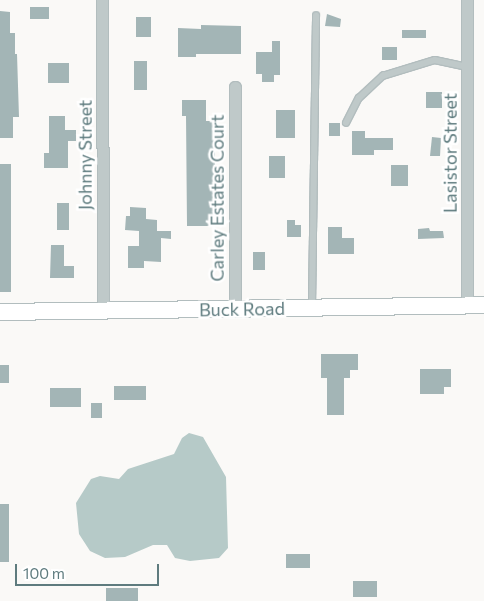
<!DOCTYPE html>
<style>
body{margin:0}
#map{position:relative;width:484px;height:601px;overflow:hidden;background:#faf9f7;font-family:Commissioner,sans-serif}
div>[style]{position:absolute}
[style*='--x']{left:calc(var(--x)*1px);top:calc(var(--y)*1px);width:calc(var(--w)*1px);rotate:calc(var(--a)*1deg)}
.water>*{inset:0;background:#b6cac8}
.building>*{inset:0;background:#a3b5b6;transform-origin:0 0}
.roads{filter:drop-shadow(1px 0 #b2bdbe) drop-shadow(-1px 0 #b2bdbe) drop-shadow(0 1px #b2bdbe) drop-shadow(0 -1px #b2bdbe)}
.lane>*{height:5.5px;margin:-2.75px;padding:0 2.75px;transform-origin:2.75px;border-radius:2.75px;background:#bfc9c9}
.street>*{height:11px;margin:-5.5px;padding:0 5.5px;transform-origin:5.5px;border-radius:5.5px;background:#bfc9c9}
.secondary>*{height:16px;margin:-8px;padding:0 8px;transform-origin:8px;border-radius:8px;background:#fff}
span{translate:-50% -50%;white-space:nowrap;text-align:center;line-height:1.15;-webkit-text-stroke:5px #fff;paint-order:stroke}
.street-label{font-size:18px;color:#5e7b7e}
.scale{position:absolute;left:15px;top:564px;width:144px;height:22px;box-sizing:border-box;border:2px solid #5e7b7e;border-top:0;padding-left:6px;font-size:15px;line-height:18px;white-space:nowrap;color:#5e7b7e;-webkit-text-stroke:4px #fff;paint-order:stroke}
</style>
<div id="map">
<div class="water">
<div style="clip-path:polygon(189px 433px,203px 437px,226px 477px,228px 548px,219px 558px,190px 561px,175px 558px,167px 545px,153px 545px,125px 557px,105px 558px,90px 551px,79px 534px,76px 503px,91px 479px,100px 476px,119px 479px,128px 469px,174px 454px,182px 438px)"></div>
</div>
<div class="building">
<div style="left:30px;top:7px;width:19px;height:12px"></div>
<div style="clip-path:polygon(0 11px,10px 12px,10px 33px,15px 33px,15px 54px,17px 54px,19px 117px,13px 117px,13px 138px,0 138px)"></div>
<div style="clip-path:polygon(327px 14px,341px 19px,340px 27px,325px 26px)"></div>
<div style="left:136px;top:17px;width:15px;height:20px"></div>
<div style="clip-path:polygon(201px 25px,241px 26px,241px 54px,196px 54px,196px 57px,178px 57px,178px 28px,201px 29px)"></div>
<div style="left:402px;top:30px;width:24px;height:8px"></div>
<div style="clip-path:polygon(272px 41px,280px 41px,280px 75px,274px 75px,274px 82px,262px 82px,262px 74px,256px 74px,256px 52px,272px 52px)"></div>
<div style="left:382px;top:47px;width:15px;height:13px"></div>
<div style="left:134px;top:61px;width:13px;height:29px"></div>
<div style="left:48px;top:63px;width:21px;height:20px"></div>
<div style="left:426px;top:92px;width:16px;height:16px"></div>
<div style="clip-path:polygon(182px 100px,206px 100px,206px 121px,215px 121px,215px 226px,187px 226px,186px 116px,182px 116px)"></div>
<div style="left:276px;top:110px;width:19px;height:28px"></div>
<div style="clip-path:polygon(49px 116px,65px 116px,65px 130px,76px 130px,76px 141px,68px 141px,68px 168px,44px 168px,44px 153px,49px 153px)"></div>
<div style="left:329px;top:123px;width:11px;height:13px"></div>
<div style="clip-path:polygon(352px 131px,365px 131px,365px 138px,393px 138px,393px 150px,374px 150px,374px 155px,352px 155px)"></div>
<div style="clip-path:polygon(432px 137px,441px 138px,440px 156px,430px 156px)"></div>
<div style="left:269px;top:156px;width:16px;height:22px"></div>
<div style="left:0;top:164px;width:11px;height:128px"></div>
<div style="left:391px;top:165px;width:17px;height:21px"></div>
<div style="left:57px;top:203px;width:12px;height:27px"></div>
<div style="clip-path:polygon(130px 207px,146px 208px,146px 219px,157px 220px,157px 231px,171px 231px,171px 239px,161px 238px,161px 262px,144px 261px,144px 268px,128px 268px,128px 246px,139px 246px,139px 231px,125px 230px,126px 216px,130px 216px)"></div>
<div style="clip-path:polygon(287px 220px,295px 220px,295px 225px,301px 225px,301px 237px,287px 237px)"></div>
<div style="clip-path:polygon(328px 227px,342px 227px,342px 238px,354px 238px,354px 254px,328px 254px)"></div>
<div style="clip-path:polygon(429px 228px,430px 231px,443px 231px,444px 238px,418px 239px,418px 229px)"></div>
<div style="clip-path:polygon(51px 245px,64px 245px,64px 266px,74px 266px,74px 278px,50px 278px)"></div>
<div style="left:253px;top:252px;width:12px;height:18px"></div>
<div style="clip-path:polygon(321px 354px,358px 354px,358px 370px,350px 370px,350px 378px,344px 378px,344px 415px,327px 415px,327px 378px,321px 378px)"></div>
<div style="left:0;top:365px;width:9px;height:18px"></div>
<div style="clip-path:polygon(420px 369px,451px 369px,451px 387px,444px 387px,444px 394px,420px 394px)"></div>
<div style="left:114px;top:386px;width:32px;height:14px"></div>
<div style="left:50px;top:388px;width:31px;height:19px"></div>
<div style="left:91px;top:403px;width:11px;height:15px"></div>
<div style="left:0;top:504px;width:9px;height:58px"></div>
<div style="left:286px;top:554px;width:24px;height:14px"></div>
<div style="left:353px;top:581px;width:24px;height:16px"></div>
<div style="left:106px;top:588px;width:32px;height:13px"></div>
</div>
<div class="roads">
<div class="lane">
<div style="--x:346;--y:123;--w:28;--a:-63"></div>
<div style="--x:359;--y:98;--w:33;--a:-43"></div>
<div style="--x:383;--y:76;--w:54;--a:-17.1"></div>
<div style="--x:435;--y:60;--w:33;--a:12"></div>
<div style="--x:312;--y:306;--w:290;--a:-89.2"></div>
</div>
<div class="street">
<div style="--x:102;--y:0;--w:311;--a:89.8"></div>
<div style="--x:235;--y:87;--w:222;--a:90"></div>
<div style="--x:467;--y:305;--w:305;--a:-90"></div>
</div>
<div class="secondary">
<div style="--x:0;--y:312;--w:484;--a:-0.8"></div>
</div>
</div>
<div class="street-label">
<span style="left:450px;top:153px;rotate:-90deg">Lasistor Street</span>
<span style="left:85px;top:155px;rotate:-90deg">Johnny Street</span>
<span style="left:217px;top:198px;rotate:-90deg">Carley Estates Court</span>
<span style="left:242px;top:309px;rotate:-1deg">Buck Road</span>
</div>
<div class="scale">100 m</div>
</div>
